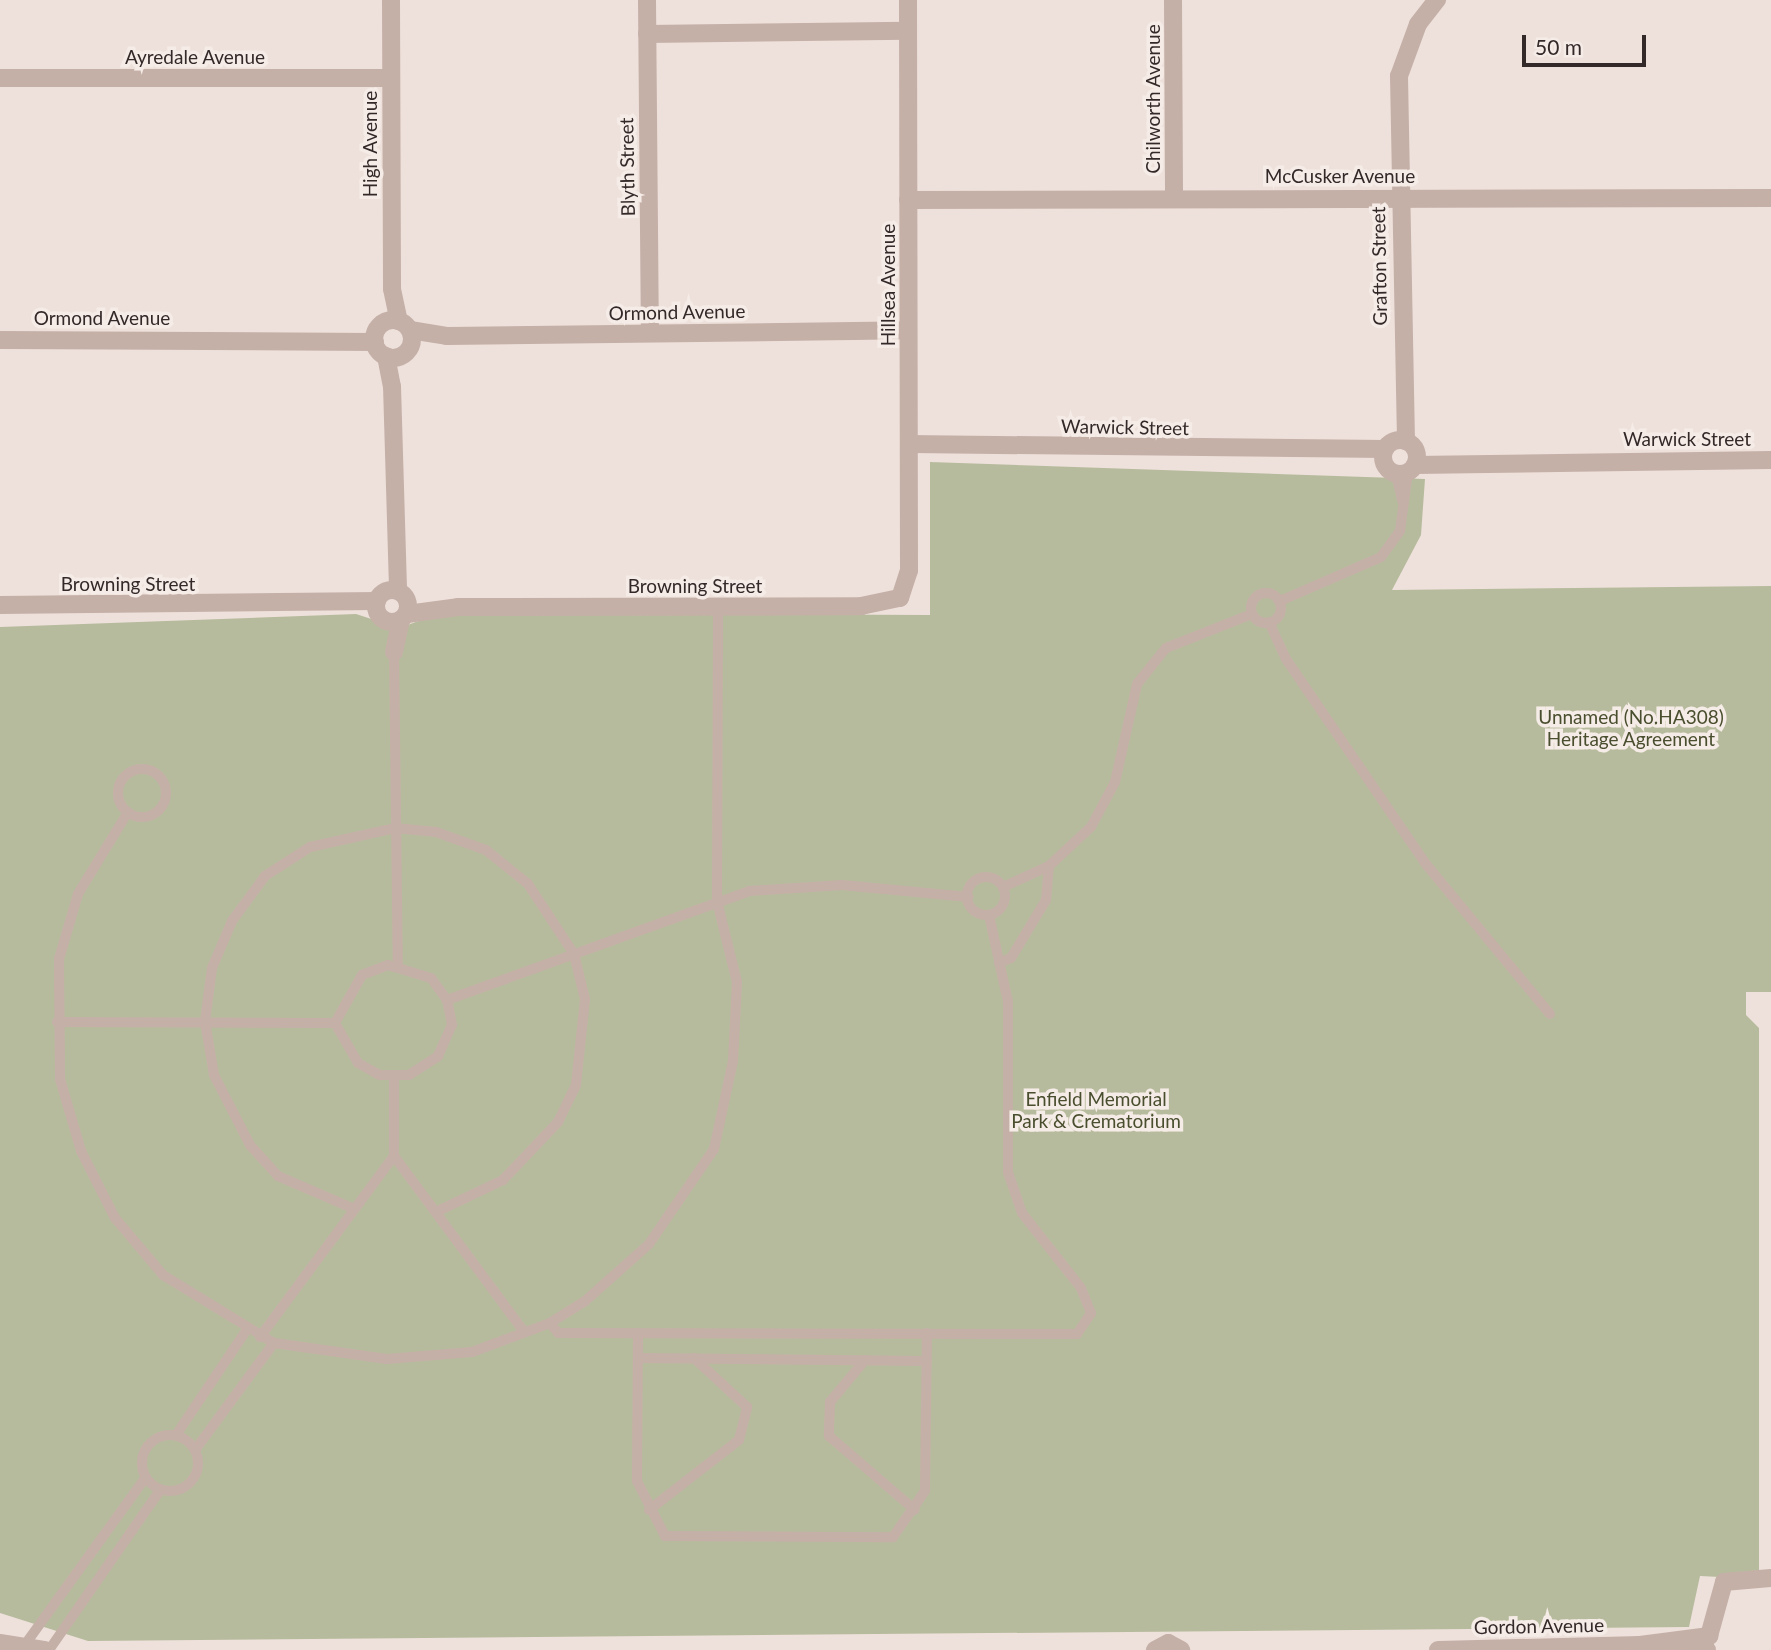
<!DOCTYPE html>
<style>
body{margin:0}
#map{position:relative;width:1771px;height:1650px;overflow:hidden;background:#eee1db;font-family:Lato,sans-serif}
div>[style]{position:absolute}
[style*='--x']{left:calc(var(--x)*1px);top:calc(var(--y)*1px);width:calc(var(--w)*1px);rotate:calc(var(--a)*1deg)}
.green>*{inset:0;background:#b7bb9d}
.service>*{height:10px;margin:-5px;padding:0 5px;transform-origin:5px;border-radius:5px;background:#c5b0a8}
.service>.ring{margin:-5px;padding:0;box-sizing:content-box;background:none;border:10px solid #c5b0a8;border-radius:50%}
.minor>*{height:18px;margin:-9px;padding:0 9px;transform-origin:9px;border-radius:9px;background:#c5b0a8}
.minor>.ring{margin:-9px;padding:0;box-sizing:content-box;background:none;border:18px solid #c5b0a8;border-radius:50%}
span{translate:-50% -50%;white-space:nowrap;text-align:center;line-height:1.15;-webkit-text-stroke:7px #f6ece7;paint-order:stroke}
.street-label{font-size:19px;color:#332928}
.park-label{font-size:19px;color:#494e2e}
.scale{position:absolute;left:1522px;top:35px;width:124px;height:32px;box-sizing:border-box;border:4px solid #332928;border-top:0;padding-left:9px;font-size:21px;line-height:24px;white-space:nowrap;color:#332928;-webkit-text-stroke:5px #f6ece7;paint-order:stroke}
</style>
<div id="map">
<div class="green">
<div style="clip-path:polygon(930px 462px,1425px 479px,1421px 535px,1392px 590px,1771px 586px,1771px 992px,1746px 992px,1746px 1015px,1759px 1028px,1759px 1579px,1700px 1576px,1689px 1627px,88px 1641px,0 1613px,0 627px,356px 614px,399px 628px,441px 613px,930px 615px)"></div>
</div>
<div class="service">
<div style="--x:1396;--y:474;--w:27;--a:77"></div>
<div class="ring" style="left:1251px;top:593px;width:20px;height:20px"></div>
<div style="--x:1280;--y:601;--w:110;--a:-23.5"></div>
<div style="--x:1381;--y:557;--w:32;--a:-54"></div>
<div style="--x:1400;--y:531;--w:60;--a:-82.3"></div>
<div style="--x:1269;--y:622;--w:41;--a:65.3"></div>
<div style="--x:1286;--y:659;--w:247;--a:55.7"></div>
<div style="--x:1425;--y:863;--w:196;--a:50.4"></div>
<div style="--x:394;--y:652;--w:314;--a:89.3"></div>
<div class="ring" style="left:118px;top:769px;width:38px;height:38px"></div>
<div style="--x:128;--y:812;--w:96;--a:121.4"></div>
<div style="--x:78;--y:894;--w:68;--a:106.3"></div>
<div style="--x:59;--y:959;--w:120;--a:89.5"></div>
<div style="--x:60;--y:1079;--w:75;--a:73.7"></div>
<div style="--x:81;--y:1151;--w:75;--a:63.1"></div>
<div style="--x:115;--y:1218;--w:75;--a:49.9"></div>
<div style="--x:163;--y:1275;--w:130;--a:31.5"></div>
<div style="--x:274;--y:1343;--w:114;--a:8.1"></div>
<div style="--x:387;--y:1359;--w:85;--a:-4.7"></div>
<div style="--x:472;--y:1352;--w:83;--a:-20.4"></div>
<div style="--x:550;--y:1323;--w:40;--a:-32"></div>
<div style="--x:584;--y:1302;--w:87;--a:-41.7"></div>
<div style="--x:649;--y:1244;--w:115;--a:-55.6"></div>
<div style="--x:714;--y:1149;--w:90;--a:-77.8"></div>
<div style="--x:733;--y:1061;--w:79;--a:-87.1"></div>
<div style="--x:737;--y:982;--w:83;--a:-103.9"></div>
<div style="--x:717;--y:901;--w:294;--a:-89.8"></div>
<div class="ring" style="left:967px;top:877px;width:28px;height:28px"></div>
<div style="--x:1003;--y:887;--w:51;--a:-24.5"></div>
<div style="--x:1049;--y:866;--w:57;--a:-42.9"></div>
<div style="--x:1091;--y:827;--w:51;--a:-61.9"></div>
<div style="--x:1115;--y:782;--w:100;--a:-77.3"></div>
<div style="--x:1137;--y:684;--w:46;--a:-51.1"></div>
<div style="--x:1166;--y:648;--w:92;--a:-21.6"></div>
<div style="--x:999;--y:963;--w:13;--a:-23"></div>
<div style="--x:1011;--y:958;--w:68;--a:-58.9"></div>
<div style="--x:1046;--y:900;--w:34;--a:-85"></div>
<div style="--x:447;--y:1000;--w:27;--a:-126"></div>
<div style="--x:431;--y:978;--w:45;--a:-163.2"></div>
<div style="--x:388;--y:965;--w:28;--a:159"></div>
<div style="--x:362;--y:975;--w:55;--a:119.4"></div>
<div style="--x:335;--y:1023;--w:46;--a:60.1"></div>
<div style="--x:358;--y:1063;--w:25;--a:29"></div>
<div style="--x:380;--y:1075;--w:29;--a:0"></div>
<div style="--x:409;--y:1075;--w:35;--a:-33"></div>
<div style="--x:438;--y:1056;--w:34;--a:-66"></div>
<div style="--x:452;--y:1025;--w:25;--a:-101"></div>
<div style="--x:447;--y:1000;--w:321;--a:-19.8"></div>
<div style="--x:749;--y:891;--w:93;--a:-3.7"></div>
<div style="--x:842;--y:885;--w:127;--a:5.4"></div>
<div style="--x:57;--y:1022;--w:278;--a:0.2"></div>
<div style="--x:394;--y:1156;--w:81;--a:-90"></div>
<div style="--x:352;--y:1208;--w:81;--a:-156.6"></div>
<div style="--x:278;--y:1176;--w:42;--a:-132.1"></div>
<div style="--x:250;--y:1145;--w:79;--a:-117.2"></div>
<div style="--x:214;--y:1075;--w:54;--a:-99.6"></div>
<div style="--x:205;--y:1022;--w:54;--a:-82.6"></div>
<div style="--x:212;--y:968;--w:51;--a:-66.9"></div>
<div style="--x:232;--y:921;--w:56;--a:-53.7"></div>
<div style="--x:265;--y:876;--w:54;--a:-32.8"></div>
<div style="--x:310;--y:847;--w:87;--a:-12.6"></div>
<div style="--x:395;--y:828;--w:41;--a:5.6"></div>
<div style="--x:436;--y:832;--w:53;--a:19.8"></div>
<div style="--x:486;--y:850;--w:54;--a:39"></div>
<div style="--x:528;--y:884;--w:84;--a:56.7"></div>
<div style="--x:574;--y:954;--w:46;--a:76.3"></div>
<div style="--x:585;--y:999;--w:86;--a:96"></div>
<div style="--x:576;--y:1085;--w:41;--a:115.9"></div>
<div style="--x:558;--y:1122;--w:80;--a:133.5"></div>
<div style="--x:503;--y:1180;--w:70;--a:154.5"></div>
<div style="--x:550;--y:1323;--w:13;--a:51"></div>
<div style="--x:558;--y:1333;--w:519;--a:0.11"></div>
<div style="--x:1077;--y:1334;--w:25;--a:-56"></div>
<div style="--x:1091;--y:1313;--w:27;--a:-112"></div>
<div style="--x:1081;--y:1288;--w:95;--a:-128.2"></div>
<div style="--x:1022;--y:1213;--w:43;--a:-108.9"></div>
<div style="--x:1008;--y:1172;--w:170;--a:-90"></div>
<div style="--x:1008;--y:1002;--w:89;--a:-102.3"></div>
<div style="--x:638;--y:1333;--w:148;--a:90.4"></div>
<div style="--x:637;--y:1481;--w:62;--a:63"></div>
<div style="--x:665;--y:1536;--w:228;--a:0.3"></div>
<div style="--x:893;--y:1537;--w:56;--a:-55.2"></div>
<div style="--x:925;--y:1491;--w:158;--a:-89.3"></div>
<div style="--x:260;--y:1337;--w:225;--a:-53.5"></div>
<div style="--x:394;--y:1156;--w:219;--a:53.5"></div>
<div style="--x:638;--y:1358;--w:289;--a:0.6"></div>
<div style="--x:865;--y:1360;--w:55;--a:129.8"></div>
<div style="--x:830;--y:1402;--w:34;--a:92"></div>
<div style="--x:829;--y:1436;--w:113;--a:40.7"></div>
<div class="ring" style="left:142px;top:1435px;width:46px;height:46px"></div>
<div style="--x:176;--y:1435;--w:125;--a:-56.1"></div>
<div style="--x:195;--y:1450;--w:133;--a:-53.6"></div>
<div style="--x:649;--y:1510;--w:114;--a:-37.9"></div>
<div style="--x:739;--y:1440;--w:34;--a:-76"></div>
<div style="--x:747;--y:1407;--w:72;--a:-137.2"></div>
<div style="--x:24;--y:1646;--w:207;--a:-54.2"></div>
<div style="--x:49;--y:1650;--w:195;--a:-55.2"></div>
</div>
<div class="minor">
<div style="--x:391;--y:0;--w:289;--a:89.8"></div>
<div style="--x:392;--y:289;--w:33;--a:78"></div>
<div style="--x:647;--y:0;--w:333;--a:89.5"></div>
<div style="--x:1173;--y:0;--w:198;--a:89.7"></div>
<div style="--x:647;--y:34;--w:261;--a:-0.7"></div>
<div style="--x:0;--y:78;--w:391;--a:0"></div>
<div style="--x:908;--y:200;--w:863;--a:-0.13"></div>
<div class="ring" style="left:374px;top:320px;width:20px;height:20px"></div>
<div style="--x:410;--y:330;--w:37;--a:9"></div>
<div style="--x:447;--y:336;--w:461;--a:-0.7"></div>
<div style="--x:0;--y:340;--w:375;--a:0.3"></div>
<div style="--x:386;--y:356;--w:31;--a:79"></div>
<div style="--x:392;--y:386;--w:205;--a:88.3"></div>
<div class="ring" style="left:1383px;top:440px;width:16px;height:16px"></div>
<div style="--x:1406;--y:441;--w:365;--a:-91.1"></div>
<div style="--x:1399;--y:76;--w:55;--a:-69.9"></div>
<div style="--x:1418;--y:24;--w:31;--a:-52"></div>
<div style="--x:909;--y:444;--w:476;--a:0.6"></div>
<div style="--x:1415;--y:465;--w:356;--a:-0.8"></div>
<div class="ring" style="left:376px;top:590px;width:14px;height:14px"></div>
<div style="--x:0;--y:605;--w:377;--a:-0.6"></div>
<div style="--x:407;--y:614;--w:51;--a:-7.8"></div>
<div style="--x:458;--y:607;--w:403;--a:-0.1"></div>
<div style="--x:861;--y:606;--w:40;--a:-12"></div>
<div style="--x:900;--y:598;--w:28;--a:-72"></div>
<div style="--x:909;--y:571;--w:571;--a:-90.1"></div>
<div style="--x:394;--y:652;--w:33;--a:-78"></div>
<div style="--x:0;--y:1643;--w:46;--a:8.8"></div>
<div style="--x:1678;--y:1649;--w:29;--a:2"></div>
<div style="--x:1155;--y:1650;--w:15;--a:-28"></div>
<div style="--x:1168;--y:1643;--w:15;--a:28"></div>
<div style="--x:1438;--y:1650;--w:202;--a:-1.4"></div>
<div style="--x:1640;--y:1645;--w:70;--a:-7.4"></div>
<div style="--x:1709;--y:1636;--w:56;--a:-74.5"></div>
<div style="--x:1724;--y:1582;--w:47;--a:-4.9"></div>
</div>
<div class="street-label">
<span style="left:195px;top:57px">Ayredale Avenue</span>
<span style="left:1153px;top:99px;rotate:-90deg">Chilworth Avenue</span>
<span style="left:370px;top:144px;rotate:-90deg">High Avenue</span>
<span style="left:627px;top:167px;rotate:-91deg">Blyth Street</span>
<span style="left:1340px;top:176px">McCusker Avenue</span>
<span style="left:1379px;top:266px;rotate:-91deg">Grafton Street</span>
<span style="left:888px;top:285px;rotate:-90deg">Hillsea Avenue</span>
<span style="left:677px;top:312px;rotate:-1deg">Ormond Avenue</span>
<span style="left:102px;top:318px">Ormond Avenue</span>
<span style="left:1125px;top:427px;rotate:1deg">Warwick Street</span>
<span style="left:1687px;top:439px">Warwick Street</span>
<span style="left:128px;top:584px">Browning Street</span>
<span style="left:695px;top:586px">Browning Street</span>
<span style="left:1539px;top:1626px;rotate:-1deg">Gordon Avenue</span>
</div>
<div class="park-label">
<span style="left:1631px;top:728px">Unnamed (No.HA308)<br>Heritage Agreement</span>
<span style="left:1096px;top:1110px">Enfield Memorial<br>Park &amp; Crematorium</span>
</div>
<div class="scale">50 m</div>
</div>
